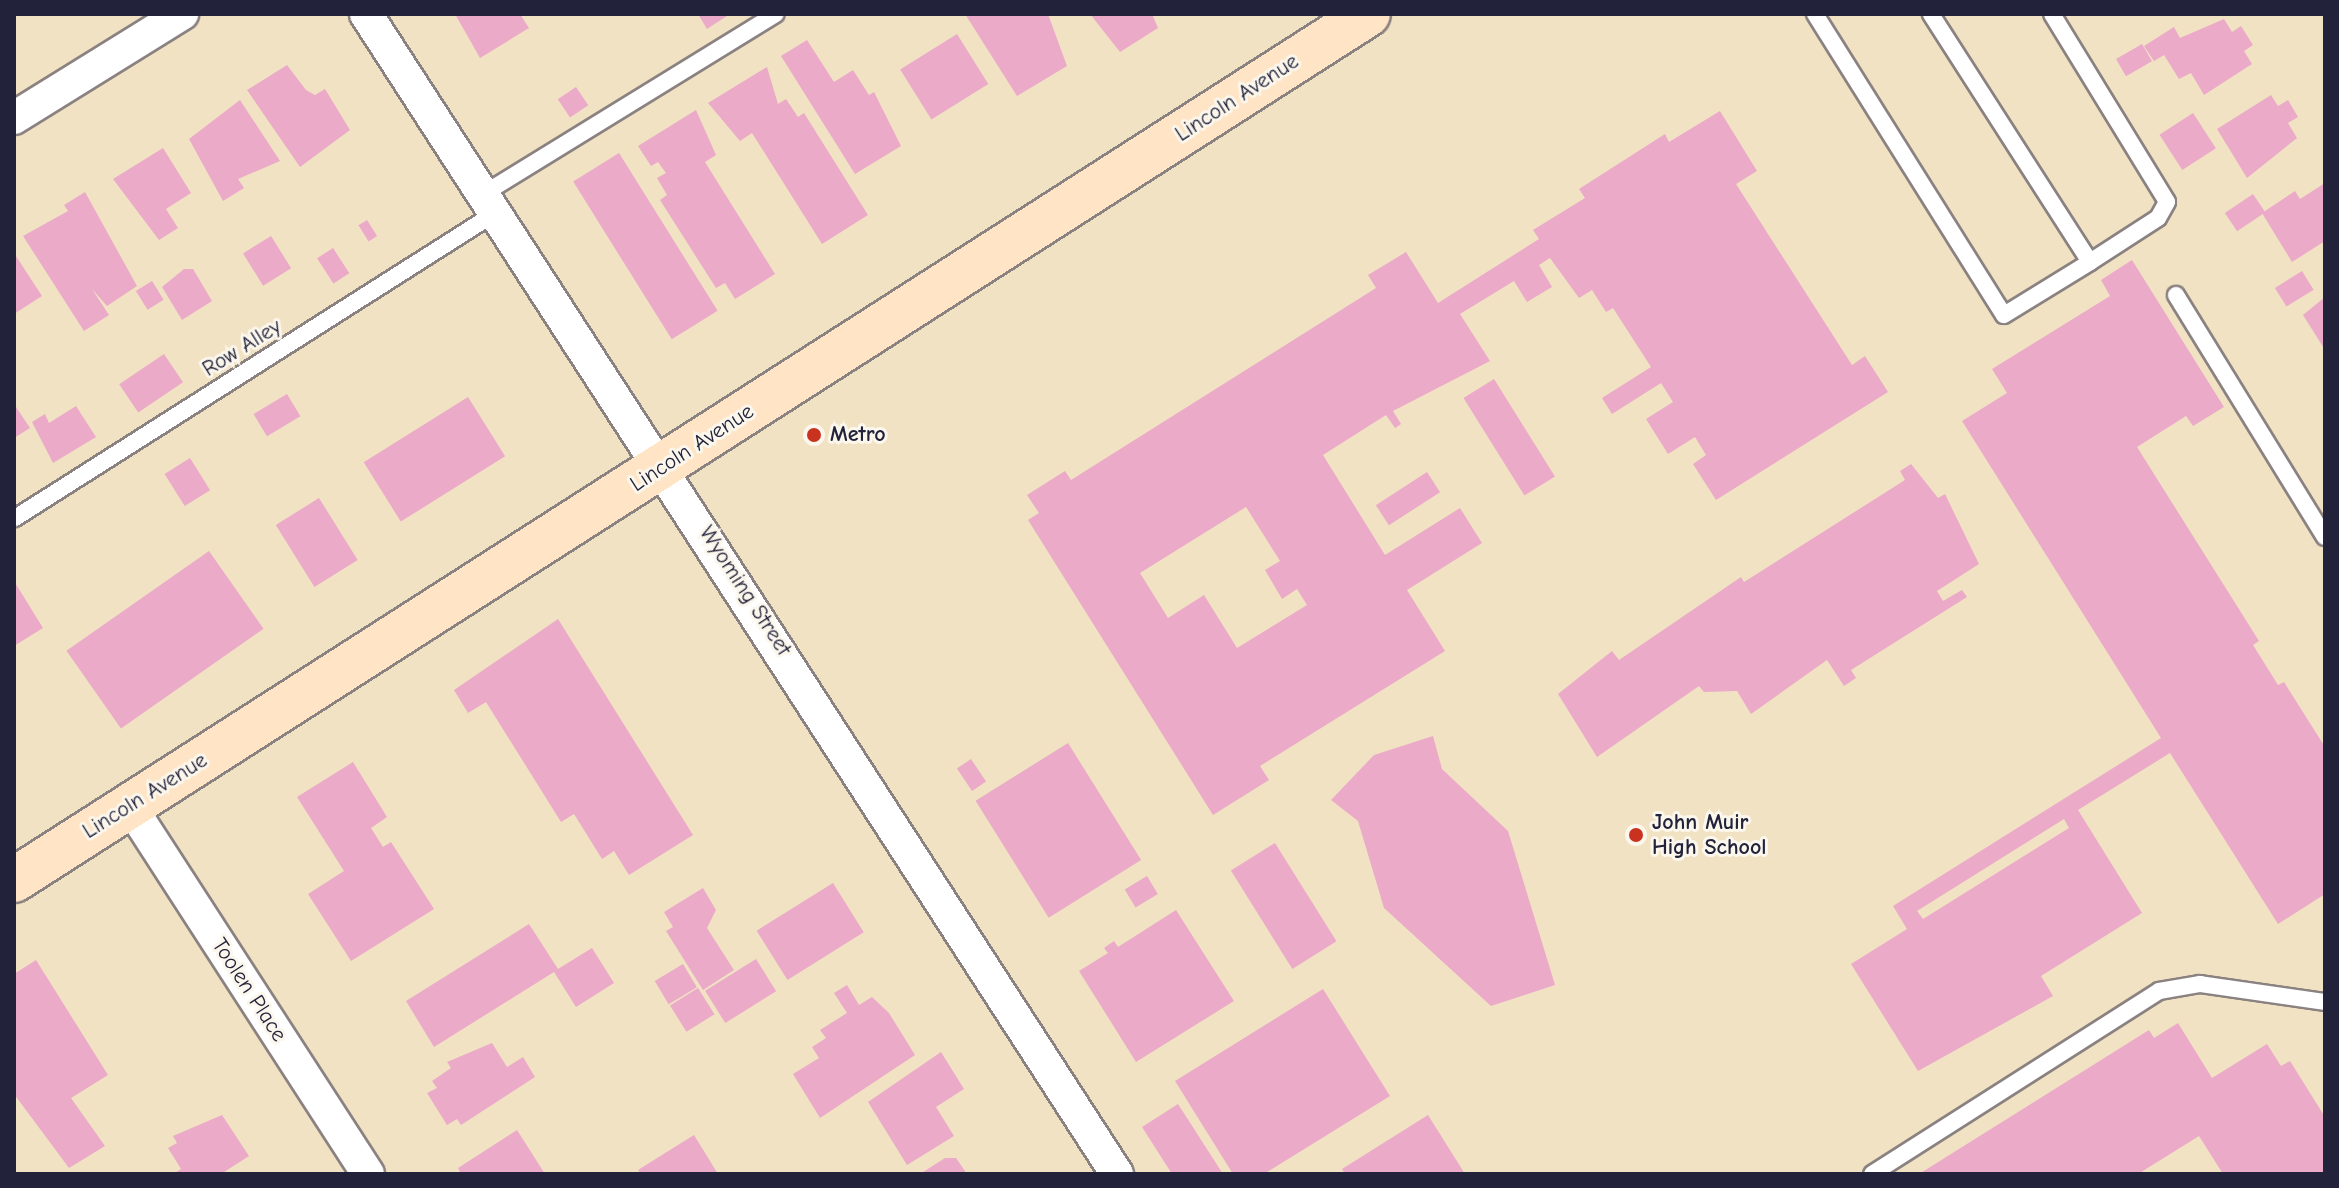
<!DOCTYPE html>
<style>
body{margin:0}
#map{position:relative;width:2339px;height:1188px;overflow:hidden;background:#f2e2c4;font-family:"Comic Neue",sans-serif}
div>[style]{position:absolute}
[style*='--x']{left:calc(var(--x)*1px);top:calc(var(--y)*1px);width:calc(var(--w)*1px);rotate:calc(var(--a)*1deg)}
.building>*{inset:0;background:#eaaac8;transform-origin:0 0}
.roads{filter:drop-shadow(2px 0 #8a8280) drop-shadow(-2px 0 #8a8280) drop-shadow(0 2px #8a8280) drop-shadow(0 -2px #8a8280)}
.service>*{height:16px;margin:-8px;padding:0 8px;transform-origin:8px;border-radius:8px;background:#fff}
.minor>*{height:32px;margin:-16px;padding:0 16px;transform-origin:16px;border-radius:16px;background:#fff}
.secondary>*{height:44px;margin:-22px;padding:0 22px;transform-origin:22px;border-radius:22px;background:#ffe4c6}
.dots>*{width:22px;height:22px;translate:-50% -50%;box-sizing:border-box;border:4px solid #fbf7ec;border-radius:50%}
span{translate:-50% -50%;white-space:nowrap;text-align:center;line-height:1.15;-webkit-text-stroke:6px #fbf7ec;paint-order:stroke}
.street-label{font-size:22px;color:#22223b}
.poi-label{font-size:22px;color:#22223b;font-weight:700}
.left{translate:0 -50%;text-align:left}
.frame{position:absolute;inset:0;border:16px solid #22223b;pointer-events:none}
</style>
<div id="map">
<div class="building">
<div style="clip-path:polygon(455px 14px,520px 14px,529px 28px,480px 58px)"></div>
<div style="clip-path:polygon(698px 14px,730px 14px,707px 29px)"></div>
<div style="clip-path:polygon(965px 14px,1048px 14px,1067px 66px,1017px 96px)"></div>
<div style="clip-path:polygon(1090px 14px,1152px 14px,1158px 28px,1120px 52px)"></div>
<div style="clip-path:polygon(2224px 19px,2232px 32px,2241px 26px,2253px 45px,2244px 51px,2252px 64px,2204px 95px,2191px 73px,2179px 79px,2164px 55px,2154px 61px,2144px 46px,2174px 27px,2180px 38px)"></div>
<div style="left:957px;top:34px;width:59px;height:67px;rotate:58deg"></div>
<div style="clip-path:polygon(807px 40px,834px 82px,853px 70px,869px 95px,874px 92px,901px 146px,855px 174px,781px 56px)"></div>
<div style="left:2142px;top:44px;width:20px;height:30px;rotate:60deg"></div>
<div style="clip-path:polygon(287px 65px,306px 90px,315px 95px,325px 89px,350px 130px,300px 167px,247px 90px)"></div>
<div style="clip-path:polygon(767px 67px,778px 104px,786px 99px,798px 117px,804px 113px,868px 215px,822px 244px,752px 133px,740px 141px,708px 103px)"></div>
<div style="left:576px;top:87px;width:22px;height:22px;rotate:56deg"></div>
<div style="clip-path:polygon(2271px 95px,2278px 106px,2288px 100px,2298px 117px,2288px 123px,2297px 138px,2247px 178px,2217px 129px)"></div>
<div style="clip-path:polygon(240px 100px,280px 161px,238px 179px,244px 188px,223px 201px,189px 139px)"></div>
<div style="clip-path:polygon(696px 110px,716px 155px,705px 162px,775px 274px,735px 299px,725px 283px,716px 288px,660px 200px,667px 195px,657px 178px,666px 173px,658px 162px,651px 166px,638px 146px)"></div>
<div style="clip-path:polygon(evenodd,1720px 111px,1757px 171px,1736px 184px,1852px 365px,1865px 356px,1888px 392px,1716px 500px,1693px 464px,1706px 455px,1695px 437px,1668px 454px,1646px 419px,1673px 402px,1661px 383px,1612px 414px,1602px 398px,1651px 367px,1613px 308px,1606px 312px,1592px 290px,1579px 298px,1550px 258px,1539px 265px,1552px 287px,1527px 302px,1514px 281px,1460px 314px,1490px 361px,1393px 411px,1401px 424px,1395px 428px,1386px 415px,1323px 455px,1385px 555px,1460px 508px,1482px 543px,1407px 590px,1445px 651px,1260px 766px,1269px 780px,1213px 815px,1028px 520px,1039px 513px,1027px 495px,1065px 471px,1071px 480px,1376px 288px,1368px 275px,1406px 252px,1438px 303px,1539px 239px,1533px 230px,1585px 198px,1579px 189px,1665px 134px,1669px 142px,1720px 111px,1246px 507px,1280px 561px,1265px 570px,1282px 599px,1297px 589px,1307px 605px,1237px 648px,1204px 595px,1168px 618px,1140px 573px,1246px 507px)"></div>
<div style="left:2193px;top:113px;width:42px;height:40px;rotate:57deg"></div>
<div style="clip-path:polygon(163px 148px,191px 193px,166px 209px,178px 228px,159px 240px,113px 179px)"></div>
<div style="left:619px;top:153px;width:186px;height:54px;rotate:58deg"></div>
<div style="clip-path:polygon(2325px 183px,2325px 241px,2292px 262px,2262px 213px,2295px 191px,2300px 199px)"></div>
<div style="clip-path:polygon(85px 192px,137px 286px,107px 306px,92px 289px,109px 315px,84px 331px,23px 236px,68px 211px,64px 205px)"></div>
<div style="left:2253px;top:194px;width:22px;height:34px;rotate:56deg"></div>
<div style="left:367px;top:220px;width:19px;height:10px;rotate:58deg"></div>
<div style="left:271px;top:236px;width:38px;height:33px;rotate:58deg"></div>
<div style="left:333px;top:248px;width:30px;height:19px;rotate:57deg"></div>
<div style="clip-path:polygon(14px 253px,42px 296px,14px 314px)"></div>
<div style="clip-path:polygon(evenodd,2132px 260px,2224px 407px,2193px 426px,2186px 416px,2137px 447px,2259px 641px,2253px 645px,2278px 685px,2284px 682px,2325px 747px,2325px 894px,2278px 924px,2170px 753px,2078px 810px,2142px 913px,2041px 976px,2053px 996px,1918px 1071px,1851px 964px,1907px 929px,1893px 906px,2161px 738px,1962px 421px,2007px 393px,1992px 369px,2110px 296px,2101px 280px,2132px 260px,2064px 819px,2069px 828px,1923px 919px,1917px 911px,2064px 819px)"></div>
<div style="clip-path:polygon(184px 269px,193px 269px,212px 301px,182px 320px,162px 287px)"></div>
<div style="left:2302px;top:271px;width:22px;height:32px;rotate:58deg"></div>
<div style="left:152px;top:281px;width:22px;height:19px;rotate:58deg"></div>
<div style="clip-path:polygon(2325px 297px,2325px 350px,2303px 315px)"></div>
<div style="left:164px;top:354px;width:34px;height:54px;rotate:56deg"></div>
<div style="left:1494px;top:379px;width:115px;height:36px;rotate:58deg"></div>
<div style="left:287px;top:394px;width:26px;height:39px;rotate:59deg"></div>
<div style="left:468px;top:397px;width:70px;height:123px;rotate:58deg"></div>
<div style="clip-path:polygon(14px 404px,30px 428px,14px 438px)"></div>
<div style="clip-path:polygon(76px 406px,96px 437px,53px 463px,32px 422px,45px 414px,49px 423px)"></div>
<div style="left:190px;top:458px;width:38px;height:30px;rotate:58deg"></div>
<div style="clip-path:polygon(1911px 464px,1938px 498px,1945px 494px,1979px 564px,1937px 591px,1943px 601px,1962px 590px,1967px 597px,1851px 670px,1856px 678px,1844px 686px,1827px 660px,1751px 714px,1737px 691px,1704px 692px,1699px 686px,1597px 757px,1558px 694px,1612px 651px,1619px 660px,1741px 577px,1744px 582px,1905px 480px,1900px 471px)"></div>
<div style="left:1427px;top:472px;width:24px;height:61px;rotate:57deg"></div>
<div style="left:319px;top:498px;width:73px;height:51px;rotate:58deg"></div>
<div style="left:209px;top:551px;width:95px;height:174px;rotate:55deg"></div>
<div style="clip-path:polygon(14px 581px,43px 628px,14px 646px)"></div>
<div style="clip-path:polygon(558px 619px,693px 835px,629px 875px,614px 851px,602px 859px,574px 814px,561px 822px,486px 702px,468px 713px,454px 690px)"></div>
<div style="clip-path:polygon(1433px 736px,1442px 769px,1508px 831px,1555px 985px,1491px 1006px,1384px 908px,1358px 821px,1331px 800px,1374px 755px)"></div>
<div style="left:1068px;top:743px;width:138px;height:109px;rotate:58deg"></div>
<div style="left:971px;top:759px;width:27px;height:17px;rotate:56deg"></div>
<div style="clip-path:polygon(353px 762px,387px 817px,371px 828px,383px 847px,391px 842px,434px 909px,351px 961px,308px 894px,344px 871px,297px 797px)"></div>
<div style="left:1275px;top:843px;width:116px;height:52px;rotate:58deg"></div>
<div style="left:1147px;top:876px;width:21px;height:26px;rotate:59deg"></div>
<div style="left:833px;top:883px;width:58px;height:90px;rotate:58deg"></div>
<div style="clip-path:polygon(703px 888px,716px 910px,707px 928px,734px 970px,703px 990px,666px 931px,673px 927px,664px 912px)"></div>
<div style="clip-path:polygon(1176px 910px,1234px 1001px,1136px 1062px,1079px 971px,1108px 953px,1104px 948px,1114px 941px,1118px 947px)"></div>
<div style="clip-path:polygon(529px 924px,558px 969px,592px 948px,614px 983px,576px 1007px,554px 972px,434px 1047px,406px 1001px)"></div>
<div style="left:756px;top:959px;width:38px;height:60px;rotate:58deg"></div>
<div style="clip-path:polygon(36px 960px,108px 1075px,71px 1098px,105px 1146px,69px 1168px,14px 1094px,14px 974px)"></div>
<div style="left:683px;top:964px;width:27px;height:33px;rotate:59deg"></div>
<div style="clip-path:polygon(847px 985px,859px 1005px,872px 997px,889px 1013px,915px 1055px,820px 1118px,793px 1074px,819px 1058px,812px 1047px,826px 1038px,820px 1030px,847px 1013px,834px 993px)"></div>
<div style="left:698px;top:988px;width:31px;height:33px;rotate:58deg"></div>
<div style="clip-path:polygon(1323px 989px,1390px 1096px,1264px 1174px,1233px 1174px,1175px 1081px)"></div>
<div style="clip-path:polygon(2178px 1023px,2212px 1078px,2267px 1044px,2281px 1066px,2290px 1061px,2325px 1117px,2325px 1174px,2223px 1174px,2199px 1136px,2138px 1174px,1919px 1174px,2149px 1030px,2154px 1038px)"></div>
<div style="clip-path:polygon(492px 1043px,507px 1067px,523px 1057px,535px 1077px,461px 1125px,457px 1119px,447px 1125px,427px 1093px,437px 1088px,432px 1081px,451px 1068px,447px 1062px)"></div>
<div style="clip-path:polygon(941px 1052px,964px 1089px,936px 1107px,954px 1136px,907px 1165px,868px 1102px)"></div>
<div style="clip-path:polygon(1178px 1104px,1223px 1174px,1172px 1174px,1142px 1127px)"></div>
<div style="clip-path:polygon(222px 1115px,249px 1156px,221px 1174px,173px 1174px,181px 1169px,168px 1148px,177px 1143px,173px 1136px)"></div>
<div style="clip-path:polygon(1428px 1115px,1465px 1174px,1345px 1174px,1342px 1169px)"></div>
<div style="clip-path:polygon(517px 1130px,545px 1174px,461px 1174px,458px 1168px)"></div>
<div style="clip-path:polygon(694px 1135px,718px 1174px,641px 1174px,638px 1170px)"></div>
<div style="clip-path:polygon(945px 1158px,956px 1158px,967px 1174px,920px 1174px)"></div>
</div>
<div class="roads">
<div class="service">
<div style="--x:1815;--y:14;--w:355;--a:57.9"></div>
<div style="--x:2004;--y:315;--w:101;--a:-31.6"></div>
<div style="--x:2090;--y:262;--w:295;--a:-122.7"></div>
<div style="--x:2052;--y:14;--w:220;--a:58.5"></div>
<div style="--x:2167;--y:202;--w:18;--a:119"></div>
<div style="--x:2158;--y:218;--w:81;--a:147.1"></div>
<div style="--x:480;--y:196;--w:347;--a:-31.6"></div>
<div style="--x:2176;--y:295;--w:284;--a:58.4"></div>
<div style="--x:15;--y:518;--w:565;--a:-32.42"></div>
<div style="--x:1872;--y:1174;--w:340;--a:-32.5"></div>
<div style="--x:2159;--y:991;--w:42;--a:-9.7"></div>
<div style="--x:2200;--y:984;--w:126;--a:8.2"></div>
</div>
<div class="minor">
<div style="--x:366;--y:14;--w:1382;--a:57.08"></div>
<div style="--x:14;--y:118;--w:198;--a:-31.8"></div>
<div style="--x:130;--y:806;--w:438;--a:57.1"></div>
</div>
<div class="secondary">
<div style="--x:14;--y:880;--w:1607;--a:-32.6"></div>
</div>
</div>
<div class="dots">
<div style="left:814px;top:435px;background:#c8321e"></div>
<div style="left:1636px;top:835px;background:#c8321e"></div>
</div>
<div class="street-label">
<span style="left:1237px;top:98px;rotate:-33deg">Lincoln Avenue</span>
<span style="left:242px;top:348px;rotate:-32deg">Row Alley</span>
<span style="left:692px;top:448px;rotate:-33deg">Lincoln Avenue</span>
<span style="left:745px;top:591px;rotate:57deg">Wyoming Street</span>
<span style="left:145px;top:796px;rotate:-32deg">Lincoln Avenue</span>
<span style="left:249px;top:990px;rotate:57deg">Toolen Place</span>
</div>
<div class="poi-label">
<span class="left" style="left:830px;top:435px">Metro</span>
<span class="left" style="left:1652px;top:835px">John Muir<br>High School</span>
</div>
<div class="frame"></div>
</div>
